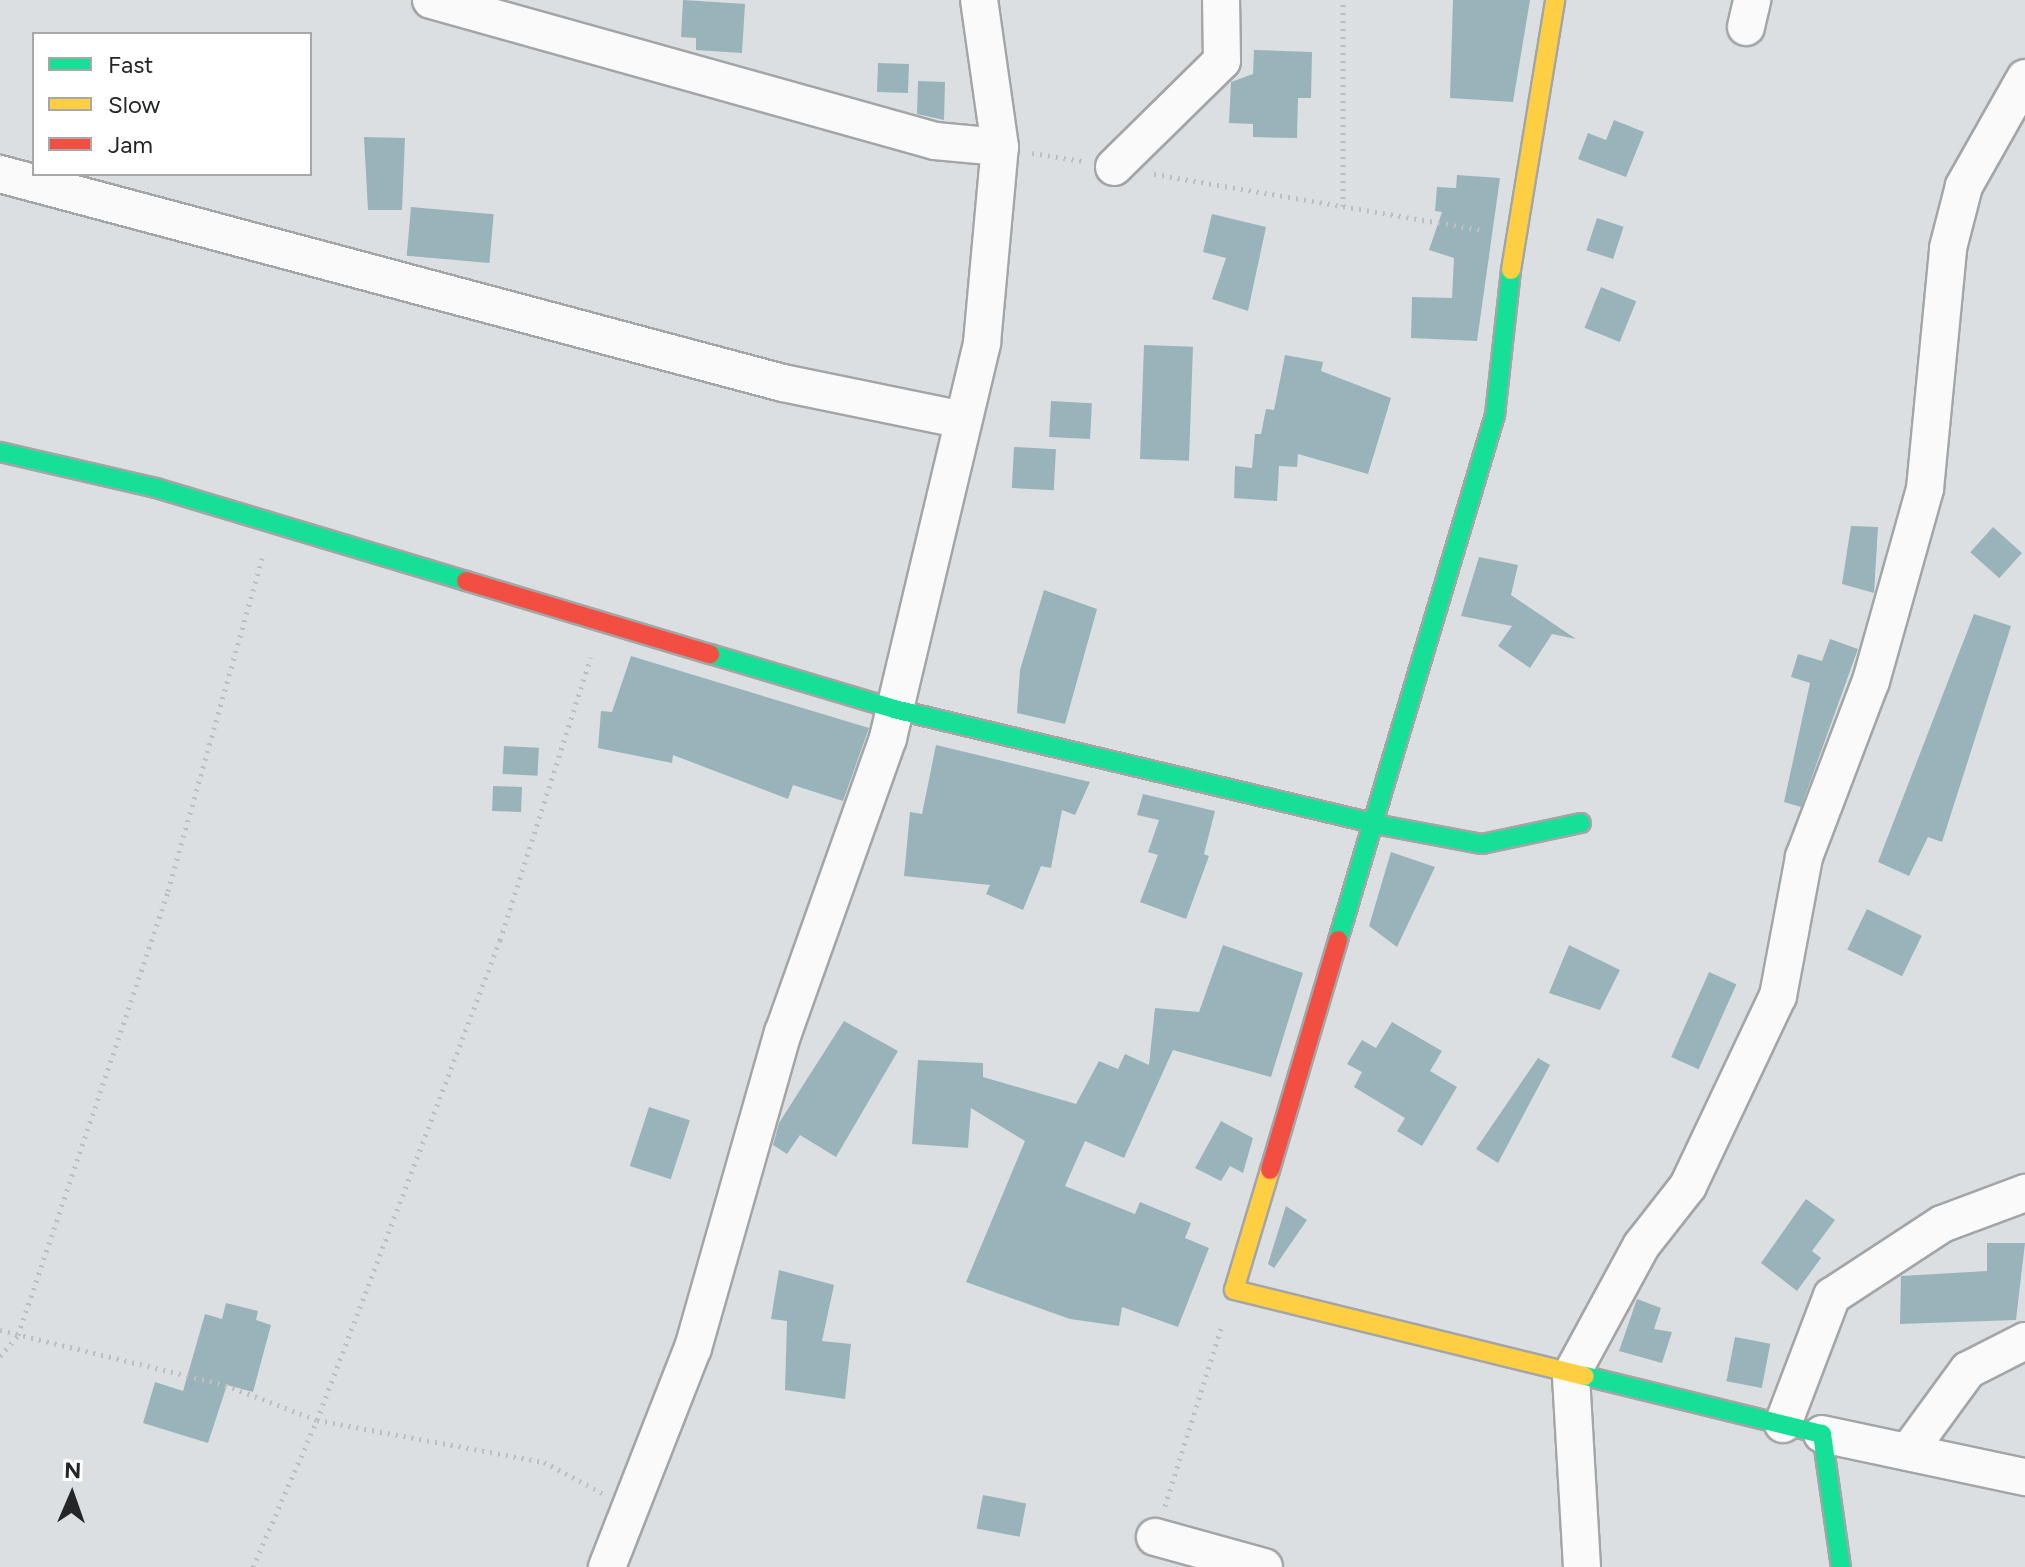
<!DOCTYPE html>
<style>
body{margin:0}
#map{position:relative;width:2025px;height:1567px;overflow:hidden;background:#dcdfe1;font-family:Figtree,sans-serif}
div>[style]{position:absolute}
[style*='--x']{left:calc(var(--x)*1px);top:calc(var(--y)*1px);width:calc(var(--w)*1px);rotate:calc(var(--a)*1deg)}
.building>*{inset:0;background:#98b4ba;transform-origin:0 0}
.path>*{height:5px;margin-top:-2.5px;transform-origin:0;background:repeating-linear-gradient(90deg,#bdbebf 0 2px,transparent 0 8px)}
.roads{filter:drop-shadow(2px 0 #a3a5a7) drop-shadow(-2px 0 #a3a5a7) drop-shadow(0 2px #a3a5a7) drop-shadow(0 -2px #a3a5a7)}
.street>*{height:36px;margin:-18px;padding:0 18px;transform-origin:18px;border-radius:18px;background:#fafafa}
.fast>*{height:18px;margin:-9px;padding:0 9px;transform-origin:9px;border-radius:9px;background:#16e098}
.slow>*{height:18px;margin:-9px;padding:0 9px;transform-origin:9px;border-radius:9px;background:#ffcf43}
.jam>*{height:18px;margin:-9px;padding:0 9px;transform-origin:9px;border-radius:9px;background:#f24e42}
span{translate:-50% -50%;white-space:nowrap;text-align:center;line-height:1.15;-webkit-text-stroke:6px #fff;paint-order:stroke}
.legend{position:absolute;left:32px;top:32px;width:280px;height:144px;box-sizing:border-box;background:#fff;border:2px solid #a7a8a9;margin:0;padding:10px 14px;list-style:none;font-size:24px;color:#242628}
.legend li{display:flex;align-items:center;gap:16px;height:40px}
.legend b{width:40px;border:2px solid #a7a8a9}
.north{position:absolute;left:32px;top:1455px;width:80px;height:80px;-webkit-text-stroke:6px #fff;paint-order:stroke;rotate:2deg;font-size:22px;font-weight:700;line-height:32px;text-align:center;color:#242628}
.north::after{content:'';display:block;margin:auto;width:28px;height:36px;background:#242628;clip-path:polygon(50% 0,100% 100%,50% 72%,0 100%)}
</style>
<div id="map">
<div class="building">
<div style="clip-path:polygon(683px 0,745px 4px,742px 53px,696px 50px,696px 38px,681px 37px)"></div>
<div style="clip-path:polygon(1453px 0,1530px 0,1513px 102px,1450px 98px)"></div>
<div style="clip-path:polygon(1254px 50px,1312px 52px,1311px 98px,1298px 98px,1297px 138px,1253px 137px,1253px 124px,1229px 123px,1231px 82px,1253px 74px)"></div>
<div style="left:878px;top:63px;width:31px;height:29px;rotate:2deg"></div>
<div style="clip-path:polygon(918px 81px,945px 82px,944px 120px,917px 114px)"></div>
<div style="clip-path:polygon(1614px 120px,1644px 132px,1626px 177px,1578px 159px,1588px 133px,1606px 140px)"></div>
<div style="clip-path:polygon(364px 137px,405px 138px,402px 210px,368px 210px)"></div>
<div style="clip-path:polygon(1457px 175px,1500px 178px,1477px 341px,1411px 338px,1412px 297px,1452px 298px,1454px 258px,1429px 250px,1442px 212px,1435px 211px,1437px 187px,1456px 188px)"></div>
<div style="left:411px;top:207px;width:83px;height:49px;rotate:5deg"></div>
<div style="clip-path:polygon(1212px 214px,1266px 227px,1248px 311px,1212px 299px,1226px 258px,1203px 252px)"></div>
<div style="left:1597px;top:218px;width:28px;height:34px;rotate:18deg"></div>
<div style="left:1601px;top:287px;width:38px;height:44px;rotate:22deg"></div>
<div style="left:1144px;top:345px;width:49px;height:114px;rotate:2deg"></div>
<div style="clip-path:polygon(1285px 355px,1323px 362px,1321px 371px,1391px 398px,1368px 474px,1298px 454px,1297px 467px,1279px 466px,1277px 501px,1234px 498px,1235px 466px,1252px 468px,1255px 434px,1261px 434px,1266px 409px,1274px 410px)"></div>
<div style="left:1051px;top:401px;width:41px;height:36px;rotate:3deg"></div>
<div style="left:1014px;top:447px;width:42px;height:41px;rotate:3deg"></div>
<div style="clip-path:polygon(1851px 526px,1878px 527px,1874px 593px,1842px 584px)"></div>
<div style="left:1993px;top:527px;width:39px;height:34px;rotate:42deg"></div>
<div style="clip-path:polygon(1479px 557px,1518px 565px,1511px 595px,1576px 639px,1552px 634px,1530px 668px,1498px 646px,1512px 626px,1461px 616px)"></div>
<div style="clip-path:polygon(1044px 590px,1097px 609px,1065px 724px,1017px 713px,1020px 670px)"></div>
<div style="clip-path:polygon(1974px 614px,2011px 626px,1942px 842px,1928px 837px,1909px 876px,1878px 862px)"></div>
<div style="clip-path:polygon(1830px 639px,1858px 649px,1801px 807px,1784px 802px,1810px 683px,1791px 677px,1798px 654px,1822px 661px)"></div>
<div style="clip-path:polygon(631px 656px,869px 728px,843px 801px,793px 785px,788px 799px,673px 755px,672px 763px,598px 748px,601px 711px,612px 712px)"></div>
<div style="clip-path:polygon(936px 745px,1090px 782px,1075px 815px,1062px 810px,1051px 868px,1041px 866px,1023px 910px,986px 894px,990px 885px,904px 876px,910px 812px,922px 814px)"></div>
<div style="left:504px;top:746px;width:35px;height:28px;rotate:3deg"></div>
<div style="left:493px;top:786px;width:29px;height:25px;rotate:2deg"></div>
<div style="clip-path:polygon(1143px 794px,1215px 811px,1204px 854px,1209px 856px,1186px 919px,1140px 902px,1158px 855px,1148px 852px,1159px 820px,1137px 815px)"></div>
<div style="clip-path:polygon(1391px 852px,1435px 867px,1397px 947px,1369px 926px)"></div>
<div style="left:1867px;top:909px;width:61px;height:45px;rotate:26deg"></div>
<div style="clip-path:polygon(1223px 945px,1303px 973px,1271px 1077px,1173px 1050px,1124px 1158px,1085px 1141px,1065px 1186px,1135px 1214px,1140px 1202px,1191px 1223px,1185px 1238px,1209px 1248px,1178px 1327px,1122px 1307px,1119px 1326px,1070px 1319px,966px 1282px,1025px 1141px,971px 1108px,968px 1148px,912px 1144px,918px 1060px,983px 1063px,983px 1077px,1076px 1104px,1099px 1061px,1118px 1069px,1125px 1054px,1149px 1065px,1155px 1008px,1199px 1012px)"></div>
<div style="clip-path:polygon(1569px 945px,1620px 970px,1600px 1010px,1549px 993px)"></div>
<div style="left:1709px;top:972px;width:30px;height:93px;rotate:24deg"></div>
<div style="clip-path:polygon(844px 1021px,898px 1051px,836px 1157px,800px 1135px,787px 1154px,773px 1145px,779px 1123px)"></div>
<div style="clip-path:polygon(1392px 1022px,1442px 1051px,1430px 1071px,1457px 1087px,1422px 1146px,1397px 1131px,1405px 1118px,1354px 1087px,1362px 1072px,1347px 1064px,1362px 1040px,1376px 1048px)"></div>
<div style="clip-path:polygon(1538px 1058px,1550px 1065px,1498px 1163px,1476px 1149px)"></div>
<div style="left:649px;top:1107px;width:43px;height:62px;rotate:18deg"></div>
<div style="clip-path:polygon(1221px 1121px,1253px 1138px,1243px 1173px,1230px 1166px,1221px 1181px,1195px 1168px)"></div>
<div style="clip-path:polygon(1806px 1199px,1835px 1220px,1812px 1251px,1821px 1258px,1797px 1291px,1761px 1263px)"></div>
<div style="clip-path:polygon(1286px 1206px,1307px 1220px,1274px 1268px,1268px 1264px)"></div>
<div style="clip-path:polygon(1987px 1243px,2025px 1243px,2016px 1320px,1900px 1324px,1901px 1276px,1987px 1271px)"></div>
<div style="clip-path:polygon(779px 1270px,834px 1285px,822px 1341px,851px 1344px,845px 1399px,785px 1390px,787px 1321px,771px 1319px)"></div>
<div style="clip-path:polygon(1637px 1299px,1661px 1308px,1654px 1329px,1672px 1332px,1662px 1363px,1619px 1351px)"></div>
<div style="clip-path:polygon(226px 1303px,258px 1311px,256px 1320px,271px 1325px,253px 1392px,227px 1385px,208px 1443px,143px 1423px,155px 1382px,183px 1391px,205px 1314px,222px 1319px)"></div>
<div style="left:1735px;top:1337px;width:36px;height:45px;rotate:11deg"></div>
<div style="left:983px;top:1495px;width:44px;height:34px;rotate:11deg"></div>
</div>
<div class="path">
<div style="--x:1032;--y:153;--w:51;--a:9.1"></div>
<div style="--x:1154;--y:174;--w:331;--a:9.7"></div>
<div style="--x:1343;--y:206;--w:206;--a:-90"></div>
<div style="--x:0;--y:1330;--w:232;--a:13.7"></div>
<div style="--x:225;--y:1385;--w:98;--a:20.8"></div>
<div style="--x:317;--y:1420;--w:231;--a:10.5"></div>
<div style="--x:544;--y:1462;--w:66;--a:28.1"></div>
<div style="--x:0;--y:1356;--w:28;--a:-49"></div>
<div style="--x:18;--y:1335;--w:469;--a:-71.3"></div>
<div style="--x:168;--y:891;--w:346;--a:-74.2"></div>
<div style="--x:1165;--y:1506;--w:190;--a:-72.5"></div>
<div style="--x:253;--y:1567;--w:160;--a:-66.5"></div>
<div style="--x:317;--y:1420;--w:514;--a:-69.13"></div>
<div style="--x:500;--y:940;--w:297;--a:-72.2"></div>
</div>
<div class="roads">
<div class="street">
<div style="--x:431;--y:0;--w:523;--a:15.63"></div>
<div style="--x:935;--y:141;--w:65;--a:5.3"></div>
<div style="--x:1746;--y:27;--w:28;--a:-77"></div>
<div style="--x:1114;--y:167;--w:151;--a:-44.5"></div>
<div style="--x:1222;--y:61;--w:61;--a:-90.9"></div>
<div style="--x:0;--y:174;--w:810;--a:14.95"></div>
<div style="--x:783;--y:383;--w:184;--a:11.6"></div>
<div style="--x:1783;--y:1424;--w:137;--a:-69.1"></div>
<div style="--x:1832;--y:1296;--w:131;--a:-33.2"></div>
<div style="--x:1942;--y:1224;--w:89;--a:-20.5"></div>
<div style="--x:1822;--y:1434;--w:208;--a:12"></div>
<div style="--x:1908;--y:1452;--w:102;--a:-53.8"></div>
<div style="--x:1968;--y:1370;--w:64;--a:-27"></div>
<div style="--x:1155;--y:1537;--w:113;--a:15.4"></div>
<div style="--x:607;--y:1567;--w:235;--a:-68.6"></div>
<div style="--x:693;--y:1348;--w:328;--a:-74.1"></div>
<div style="--x:783;--y:1033;--w:313;--a:-70.4"></div>
<div style="--x:888;--y:738;--w:406;--a:-76.6"></div>
<div style="--x:982;--y:343;--w:197;--a:-84.8"></div>
<div style="--x:1000;--y:147;--w:148;--a:-98.1"></div>
<div style="--x:1582;--y:1567;--w:192;--a:-93.3"></div>
<div style="--x:1571;--y:1375;--w:147;--a:-61.5"></div>
<div style="--x:1641;--y:1246;--w:76;--a:-51.9"></div>
<div style="--x:1688;--y:1186;--w:210;--a:-64.7"></div>
<div style="--x:1778;--y:996;--w:141;--a:-79.4"></div>
<div style="--x:1804;--y:857;--w:188;--a:-69.2"></div>
<div style="--x:1871;--y:681;--w:199;--a:-74.3"></div>
<div style="--x:1925;--y:489;--w:242;--a:-84.5"></div>
<div style="--x:1948;--y:248;--w:64;--a:-75.5"></div>
<div style="--x:1964;--y:186;--w:124;--a:-60.5"></div>
</div>
<div class="fast">
<div style="--x:0;--y:452;--w:160;--a:13"></div>
<div style="--x:156;--y:488;--w:324;--a:16.7"></div>
<div style="--x:710;--y:654;--w:192;--a:16.6"></div>
<div style="--x:894;--y:709;--w:495;--a:13.4"></div>
<div style="--x:1375;--y:824;--w:109;--a:10.6"></div>
<div style="--x:1482;--y:844;--w:101;--a:-12"></div>
<div style="--x:1338;--y:940;--w:548;--a:-73.35"></div>
<div style="--x:1495;--y:415;--w:146;--a:-83.7"></div>
<div style="--x:1585;--y:1376;--w:244;--a:13.8"></div>
<div style="--x:1822;--y:1434;--w:134;--a:81.9"></div>
</div>
<div class="slow">
<div style="--x:1511;--y:270;--w:274;--a:-80.7"></div>
<div style="--x:1270;--y:1170;--w:125;--a:106.7"></div>
<div style="--x:1234;--y:1290;--w:361;--a:13.8"></div>
</div>
<div class="jam">
<div style="--x:466;--y:581;--w:255;--a:16.7"></div>
<div style="--x:1270;--y:1170;--w:240;--a:-73.5"></div>
</div>
</div>
<ul class="legend">
<li><b style="height:10px;background:#16e098"></b>Fast</li>
<li><b style="height:10px;background:#ffcf43"></b>Slow</li>
<li><b style="height:10px;background:#f24e42"></b>Jam</li>
</ul>
<div class="north">N</div>
</div>
